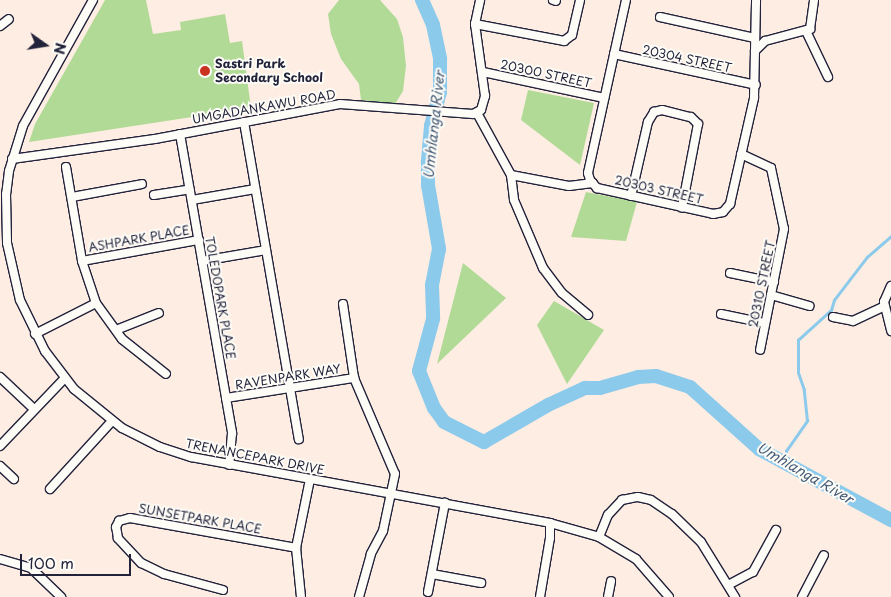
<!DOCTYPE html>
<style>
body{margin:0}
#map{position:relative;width:891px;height:597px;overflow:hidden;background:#feede2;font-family:"Playpen Sans",sans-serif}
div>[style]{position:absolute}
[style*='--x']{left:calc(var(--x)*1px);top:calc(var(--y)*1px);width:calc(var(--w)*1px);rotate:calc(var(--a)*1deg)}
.green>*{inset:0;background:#b1da97}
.stream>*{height:2.5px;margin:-1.25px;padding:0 1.25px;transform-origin:1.25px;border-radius:1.25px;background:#8ccaec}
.river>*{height:14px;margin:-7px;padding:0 7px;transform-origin:7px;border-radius:7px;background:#8ccaec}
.roads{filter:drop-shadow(1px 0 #22223b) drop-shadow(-1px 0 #22223b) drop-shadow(0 1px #22223b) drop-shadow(0 -1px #22223b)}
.minor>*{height:8px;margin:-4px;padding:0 4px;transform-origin:4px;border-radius:4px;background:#fdfcf7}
.dots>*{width:14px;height:14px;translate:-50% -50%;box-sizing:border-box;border:2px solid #fdfcf7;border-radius:50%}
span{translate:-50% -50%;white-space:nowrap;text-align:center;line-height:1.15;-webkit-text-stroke:4px #fdfcf7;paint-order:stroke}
.street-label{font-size:12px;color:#22223b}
.poi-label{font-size:12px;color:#22223b;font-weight:700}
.left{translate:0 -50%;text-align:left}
.water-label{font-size:14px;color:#475d79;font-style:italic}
.north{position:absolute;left:20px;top:20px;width:50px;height:50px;-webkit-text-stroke:4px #fdfcf7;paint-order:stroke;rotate:103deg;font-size:14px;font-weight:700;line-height:20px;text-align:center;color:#22223b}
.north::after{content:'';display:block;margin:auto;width:18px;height:22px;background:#22223b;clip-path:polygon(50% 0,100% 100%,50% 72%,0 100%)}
.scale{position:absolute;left:20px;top:554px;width:111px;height:22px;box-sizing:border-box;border:2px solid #22223b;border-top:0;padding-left:6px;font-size:15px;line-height:18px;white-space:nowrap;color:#22223b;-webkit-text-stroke:4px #fdfcf7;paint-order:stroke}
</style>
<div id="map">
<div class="green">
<div style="clip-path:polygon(105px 0,146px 0,153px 34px,181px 30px,180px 22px,225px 14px,230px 43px,242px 41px,251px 108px,29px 142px,35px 124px)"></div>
<div style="clip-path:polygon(339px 0,380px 0,397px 19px,403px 37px,406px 66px,403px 91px,395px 104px,361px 100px,359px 84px,341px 59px,331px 34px,328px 14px)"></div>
<div style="clip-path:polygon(528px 90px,594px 103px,580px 165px,521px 120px)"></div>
<div style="clip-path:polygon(586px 192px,637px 202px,626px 241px,571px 237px)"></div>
<div style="clip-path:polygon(463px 263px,506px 298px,437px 364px)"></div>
<div style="clip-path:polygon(554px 301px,604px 330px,567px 384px,537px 325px)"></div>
</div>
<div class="stream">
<div style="--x:786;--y:463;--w:12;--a:-90"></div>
<div style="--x:786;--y:451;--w:37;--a:-55"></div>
<div style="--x:807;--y:421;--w:31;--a:-96"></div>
<div style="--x:804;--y:390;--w:18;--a:-109"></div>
<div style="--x:798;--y:373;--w:33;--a:-90"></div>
<div style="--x:798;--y:340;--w:45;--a:-42.3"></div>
<div style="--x:831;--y:310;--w:10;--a:-73"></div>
<div style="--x:834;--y:300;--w:54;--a:-52.5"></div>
<div style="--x:867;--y:257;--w:32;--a:-41"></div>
</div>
<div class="river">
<div style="--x:422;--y:0;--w:27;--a:66"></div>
<div style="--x:433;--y:25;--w:35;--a:78"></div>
<div style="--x:440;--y:59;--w:33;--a:90"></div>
<div style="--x:440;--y:92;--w:35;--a:105"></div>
<div style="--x:431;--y:126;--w:37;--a:95"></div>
<div style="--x:428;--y:163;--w:22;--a:90"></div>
<div style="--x:428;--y:185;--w:65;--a:80.2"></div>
<div style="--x:439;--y:249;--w:37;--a:101"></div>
<div style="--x:432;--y:285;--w:34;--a:88"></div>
<div style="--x:433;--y:319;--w:54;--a:105.1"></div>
<div style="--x:419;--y:371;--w:40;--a:68"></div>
<div style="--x:434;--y:408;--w:17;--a:54"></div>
<div style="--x:444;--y:422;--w:45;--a:26.6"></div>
<div style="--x:484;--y:442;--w:74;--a:-30"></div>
<div style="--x:548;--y:405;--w:41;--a:-24.7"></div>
<div style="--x:585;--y:388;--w:15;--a:0"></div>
<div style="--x:600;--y:388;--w:40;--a:-16"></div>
<div style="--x:638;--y:377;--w:18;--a:-3"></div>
<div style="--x:656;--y:376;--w:36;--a:18"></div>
<div style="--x:690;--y:387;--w:93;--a:41.9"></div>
<div style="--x:759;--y:449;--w:150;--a:28.3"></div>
</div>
<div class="roads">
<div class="minor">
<div style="--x:93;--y:0;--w:144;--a:119.1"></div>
<div style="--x:23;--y:126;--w:47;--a:107.3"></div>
<div style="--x:9;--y:171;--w:23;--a:97"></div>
<div style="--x:6;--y:194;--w:49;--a:88.8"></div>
<div style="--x:7;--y:243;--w:58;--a:77.2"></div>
<div style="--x:20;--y:300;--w:57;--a:63.9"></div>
<div style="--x:45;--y:351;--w:48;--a:52.7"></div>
<div style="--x:74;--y:389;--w:62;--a:39.1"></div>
<div style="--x:122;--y:428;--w:42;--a:26.6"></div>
<div style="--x:160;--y:447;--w:33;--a:18"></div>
<div style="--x:191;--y:457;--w:365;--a:10.4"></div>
<div style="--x:550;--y:523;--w:51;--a:15.9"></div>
<div style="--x:599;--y:537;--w:43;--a:30.7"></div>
<div style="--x:636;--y:559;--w:50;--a:49"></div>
<div style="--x:553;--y:0;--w:3;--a:18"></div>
<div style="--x:626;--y:0;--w:177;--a:102.4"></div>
<div style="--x:588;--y:173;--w:7;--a:74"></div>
<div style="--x:590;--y:180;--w:11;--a:49"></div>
<div style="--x:597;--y:188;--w:119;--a:12.6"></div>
<div style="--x:713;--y:214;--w:10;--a:-11"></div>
<div style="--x:723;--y:212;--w:11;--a:-49"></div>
<div style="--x:730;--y:204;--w:109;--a:-77.2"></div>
<div style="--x:754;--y:98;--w:98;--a:-88.8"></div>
<div style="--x:660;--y:17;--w:97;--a:12.5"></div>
<div style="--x:475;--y:24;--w:91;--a:10.8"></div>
<div style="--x:564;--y:41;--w:10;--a:-37"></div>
<div style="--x:572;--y:35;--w:36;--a:-77"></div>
<div style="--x:0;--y:26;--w:11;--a:-38"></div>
<div style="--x:806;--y:31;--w:51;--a:64.4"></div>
<div style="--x:755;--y:51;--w:14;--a:-45"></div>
<div style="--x:765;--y:41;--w:47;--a:-14.9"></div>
<div style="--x:810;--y:29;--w:29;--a:-82"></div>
<div style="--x:614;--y:54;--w:145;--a:12.3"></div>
<div style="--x:483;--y:72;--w:124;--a:12.1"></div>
<div style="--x:477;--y:113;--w:71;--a:61.3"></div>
<div style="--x:511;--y:175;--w:59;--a:10.7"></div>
<div style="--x:569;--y:186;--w:24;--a:-7"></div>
<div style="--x:244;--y:122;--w:322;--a:80.2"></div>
<div style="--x:180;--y:134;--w:268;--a:80.1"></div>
<div style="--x:226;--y:398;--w:36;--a:80"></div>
<div style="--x:232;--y:433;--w:32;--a:95"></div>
<div style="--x:741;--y:154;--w:33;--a:25"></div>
<div style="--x:771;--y:168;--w:62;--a:78"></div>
<div style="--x:784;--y:229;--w:123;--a:101.2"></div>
<div style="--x:12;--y:159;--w:144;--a:-8"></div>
<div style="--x:155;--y:139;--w:188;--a:-10.7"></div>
<div style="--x:340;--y:104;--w:133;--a:4.3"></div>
<div style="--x:473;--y:114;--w:9;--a:-27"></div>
<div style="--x:481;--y:110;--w:15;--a:-74"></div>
<div style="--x:485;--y:96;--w:73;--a:-97.9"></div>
<div style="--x:475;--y:24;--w:25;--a:-78"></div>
<div style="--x:66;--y:167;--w:95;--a:80.3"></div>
<div style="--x:82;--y:261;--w:44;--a:71.6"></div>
<div style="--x:96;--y:303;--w:44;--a:54.2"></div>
<div style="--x:122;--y:339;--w:56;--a:38.5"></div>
<div style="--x:511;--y:175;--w:25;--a:83"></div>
<div style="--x:514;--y:200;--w:74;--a:66.9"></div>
<div style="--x:543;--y:268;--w:31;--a:53"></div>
<div style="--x:562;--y:293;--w:34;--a:40"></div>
<div style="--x:154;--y:195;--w:36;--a:-9"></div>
<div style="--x:631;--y:196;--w:76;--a:-77.1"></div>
<div style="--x:648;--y:122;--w:12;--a:-59"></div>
<div style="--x:654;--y:112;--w:8;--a:-14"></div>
<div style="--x:662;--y:110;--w:30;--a:14"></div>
<div style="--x:691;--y:117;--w:10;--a:45"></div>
<div style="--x:698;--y:124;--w:85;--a:100.9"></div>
<div style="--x:72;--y:197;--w:71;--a:-10.5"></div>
<div style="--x:192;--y:200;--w:64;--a:-9.9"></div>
<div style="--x:82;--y:261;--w:119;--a:-10.2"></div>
<div style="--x:202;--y:261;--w:65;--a:-9.8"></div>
<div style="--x:730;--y:273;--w:45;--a:11.6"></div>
<div style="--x:891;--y:286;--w:17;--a:114"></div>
<div style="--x:884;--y:302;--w:30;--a:76"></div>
<div style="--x:771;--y:295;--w:40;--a:16"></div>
<div style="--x:343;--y:304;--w:75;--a:81.5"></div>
<div style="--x:354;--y:378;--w:104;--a:66.9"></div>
<div style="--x:395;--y:474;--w:58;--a:101.9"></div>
<div style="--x:383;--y:531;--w:26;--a:118"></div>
<div style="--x:371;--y:554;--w:45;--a:105.6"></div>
<div style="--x:721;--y:314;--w:45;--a:11.6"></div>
<div style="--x:833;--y:317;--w:20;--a:11"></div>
<div style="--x:853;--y:321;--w:35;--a:-25"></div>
<div style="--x:116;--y:330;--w:46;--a:-21.6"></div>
<div style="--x:35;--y:334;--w:68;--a:-26.9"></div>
<div style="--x:0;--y:377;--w:47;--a:43.3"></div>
<div style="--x:226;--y:398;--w:130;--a:-8.9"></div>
<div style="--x:0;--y:446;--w:94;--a:-46.3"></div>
<div style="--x:0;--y:466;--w:19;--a:43"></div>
<div style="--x:50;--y:489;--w:92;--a:-47.6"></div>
<div style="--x:599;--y:537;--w:24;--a:-68"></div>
<div style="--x:608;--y:515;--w:21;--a:-47"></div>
<div style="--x:622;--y:500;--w:16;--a:-11"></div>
<div style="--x:638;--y:497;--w:13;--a:13"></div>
<div style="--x:651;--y:500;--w:25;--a:34"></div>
<div style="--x:672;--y:514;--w:40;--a:44"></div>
<div style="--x:701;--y:542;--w:65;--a:58.3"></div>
<div style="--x:0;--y:559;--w:32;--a:16"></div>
<div style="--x:31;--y:568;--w:42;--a:44"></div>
<div style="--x:432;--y:574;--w:50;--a:10.4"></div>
<div style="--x:730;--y:584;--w:26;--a:-28"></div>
<div style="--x:753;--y:572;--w:48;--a:-61.3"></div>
<div style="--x:223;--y:590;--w:61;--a:-164.8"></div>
<div style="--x:164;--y:574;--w:25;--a:-154"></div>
<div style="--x:141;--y:563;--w:34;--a:-133"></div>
<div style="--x:118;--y:538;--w:11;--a:-100"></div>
<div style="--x:116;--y:527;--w:7;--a:-63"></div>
<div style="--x:119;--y:521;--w:11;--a:-15"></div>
<div style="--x:130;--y:518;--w:169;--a:10.2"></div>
<div style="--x:428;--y:592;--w:91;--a:-79.2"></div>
<div style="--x:301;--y:597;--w:49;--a:-95.8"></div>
<div style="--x:296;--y:548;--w:70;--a:-78.5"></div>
<div style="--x:540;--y:597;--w:60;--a:-80.4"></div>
<div style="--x:550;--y:538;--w:15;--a:-90"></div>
<div style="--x:608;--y:597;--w:16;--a:-79"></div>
<div style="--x:802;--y:597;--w:47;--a:-62.4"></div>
</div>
</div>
<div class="dots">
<div style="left:205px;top:71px;background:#c8321e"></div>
</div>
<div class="street-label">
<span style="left:687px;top:59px;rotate:12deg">20304 STREET</span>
<span style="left:546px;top:74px;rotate:12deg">20300 STREET</span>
<span style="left:264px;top:107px;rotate:-10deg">UMGADANKAWU ROAD</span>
<span style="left:659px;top:190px;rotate:13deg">20303 STREET</span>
<span style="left:139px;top:239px;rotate:-10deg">ASHPARK PLACE</span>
<span style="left:762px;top:284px;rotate:-78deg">20310 STREET</span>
<span style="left:220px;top:298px;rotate:80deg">TOLEDOPARK PLACE</span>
<span style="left:288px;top:377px;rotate:-9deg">RAVENPARK WAY</span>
<span style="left:255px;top:457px;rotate:11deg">TRENANCEPARK DRIVE</span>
<span style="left:200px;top:519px;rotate:10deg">SUNSETPARK PLACE</span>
</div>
<div class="poi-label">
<span class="left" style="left:215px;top:71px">Sastri Park<br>Secondary School</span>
</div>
<div class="water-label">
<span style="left:434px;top:125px;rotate:-84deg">Umhlanga River</span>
<span style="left:805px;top:473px;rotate:30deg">Umhlanga River</span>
</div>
<div class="north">N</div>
<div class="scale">100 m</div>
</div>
